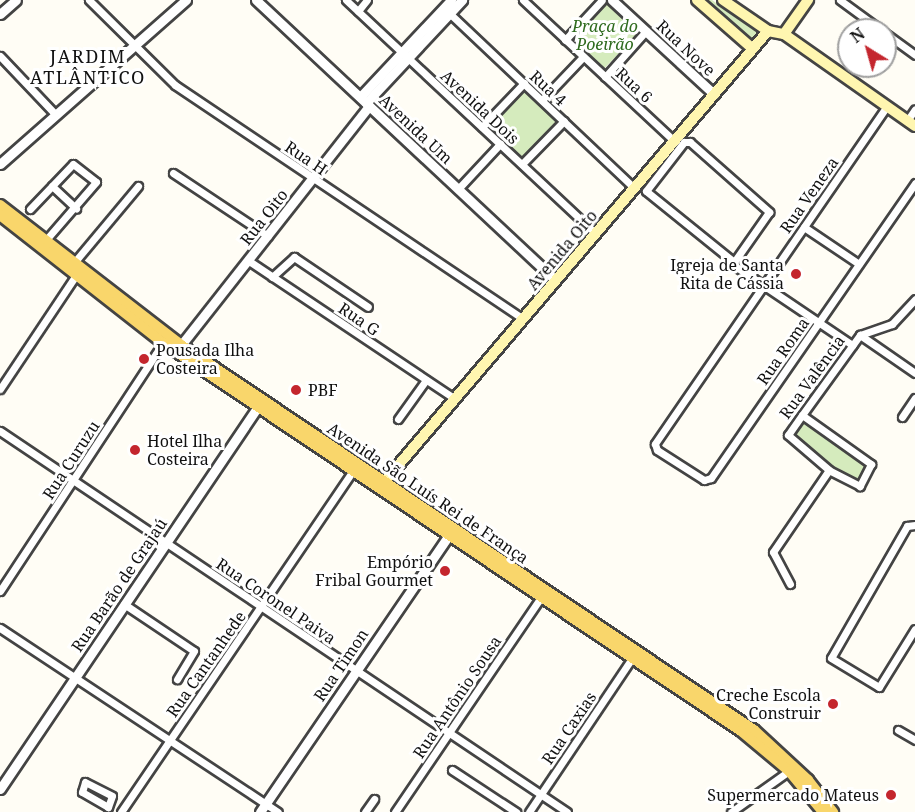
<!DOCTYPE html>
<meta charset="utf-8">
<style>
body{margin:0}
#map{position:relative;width:915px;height:812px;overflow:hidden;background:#fffdf5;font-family:"Noto Serif",serif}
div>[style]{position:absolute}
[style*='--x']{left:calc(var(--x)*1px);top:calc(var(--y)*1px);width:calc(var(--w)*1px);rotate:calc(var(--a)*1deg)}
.green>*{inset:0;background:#d5ebbd;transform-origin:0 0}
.roads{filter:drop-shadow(2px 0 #444) drop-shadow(-2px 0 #444) drop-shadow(0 2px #444) drop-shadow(0 -2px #444)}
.minor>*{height:7px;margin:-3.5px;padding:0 3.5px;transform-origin:3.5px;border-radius:3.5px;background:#fff}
.tertiary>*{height:9px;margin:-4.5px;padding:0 4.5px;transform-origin:4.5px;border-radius:4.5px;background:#fff}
.secondary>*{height:10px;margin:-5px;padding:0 5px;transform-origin:5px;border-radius:5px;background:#fff6b0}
.primary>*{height:10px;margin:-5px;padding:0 5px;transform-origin:5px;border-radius:5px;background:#f9d66b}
.dots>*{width:16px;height:16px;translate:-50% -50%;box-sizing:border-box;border:3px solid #fff;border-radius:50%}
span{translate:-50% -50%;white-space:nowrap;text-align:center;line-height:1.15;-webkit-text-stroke:6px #fff;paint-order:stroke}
.park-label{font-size:16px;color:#2f6b1f;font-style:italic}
.street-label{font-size:16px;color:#111}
.poi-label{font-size:16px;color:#111}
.right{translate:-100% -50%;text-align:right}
.left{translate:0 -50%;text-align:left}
.neighbourhood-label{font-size:18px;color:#111;letter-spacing:1.5px}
.north{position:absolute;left:837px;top:18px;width:60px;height:60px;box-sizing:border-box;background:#fff;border:2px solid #a0a0a0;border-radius:50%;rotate:323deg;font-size:16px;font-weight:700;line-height:24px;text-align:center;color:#111}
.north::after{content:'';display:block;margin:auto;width:21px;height:27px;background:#c4262e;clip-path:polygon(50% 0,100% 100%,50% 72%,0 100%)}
</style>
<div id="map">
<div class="green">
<div style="left:605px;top:0;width:47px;height:52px;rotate:44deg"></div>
<div style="clip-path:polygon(701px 0,712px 0,758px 33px,751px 42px)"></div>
<div style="left:522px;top:88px;width:48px;height:54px;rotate:43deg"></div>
<div style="left:804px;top:420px;width:78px;height:23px;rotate:35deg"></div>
</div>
<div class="roads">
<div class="minor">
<div style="--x:89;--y:0;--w:121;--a:44.7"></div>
<div style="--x:175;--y:85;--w:419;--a:33.9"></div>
<div style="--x:346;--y:0;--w:341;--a:43.1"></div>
<div style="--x:523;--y:0;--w:207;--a:43"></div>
<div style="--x:840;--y:0;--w:51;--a:36.2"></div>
<div style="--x:446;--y:10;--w:259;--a:43.4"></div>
<div style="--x:358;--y:11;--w:14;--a:-51"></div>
<div style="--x:885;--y:33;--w:37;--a:36"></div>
<div style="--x:565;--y:40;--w:54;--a:-47.2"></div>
<div style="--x:0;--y:56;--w:80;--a:46.5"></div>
<div style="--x:605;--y:77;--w:62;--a:-48.3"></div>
<div style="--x:542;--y:100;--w:59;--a:-46.4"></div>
<div style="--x:887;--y:106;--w:410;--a:124.5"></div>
<div style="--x:655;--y:444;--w:6;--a:72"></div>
<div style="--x:657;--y:450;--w:56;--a:32.6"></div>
<div style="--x:704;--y:480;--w:7;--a:-16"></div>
<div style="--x:711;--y:478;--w:359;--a:-55.3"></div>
<div style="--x:907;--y:121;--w:14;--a:-56"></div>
<div style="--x:482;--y:127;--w:61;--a:-46.3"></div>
<div style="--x:684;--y:142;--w:6;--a:0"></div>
<div style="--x:690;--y:142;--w:106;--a:41.5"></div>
<div style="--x:769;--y:212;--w:61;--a:125"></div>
<div style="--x:734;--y:262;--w:113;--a:-141.1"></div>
<div style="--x:646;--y:191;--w:62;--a:-52.2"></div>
<div style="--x:522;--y:164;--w:60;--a:-45.7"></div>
<div style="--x:173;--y:173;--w:114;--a:33.6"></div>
<div style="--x:52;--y:186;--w:33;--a:43"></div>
<div style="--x:458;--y:189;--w:62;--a:-47"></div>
<div style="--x:30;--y:209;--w:62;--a:-46.3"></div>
<div style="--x:73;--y:164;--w:29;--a:38"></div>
<div style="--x:96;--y:182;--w:79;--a:130.9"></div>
<div style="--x:804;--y:227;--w:66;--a:33.9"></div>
<div style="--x:249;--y:261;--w:248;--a:33.8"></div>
<div style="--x:72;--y:265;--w:103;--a:-50.1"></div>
<div style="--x:738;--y:268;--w:138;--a:34"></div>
<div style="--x:272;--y:277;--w:30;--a:-42"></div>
<div style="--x:294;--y:257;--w:89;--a:34"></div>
<div style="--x:860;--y:335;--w:67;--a:34.6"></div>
<div style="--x:0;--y:389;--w:133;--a:-56.3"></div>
<div style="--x:802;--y:415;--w:85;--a:35.4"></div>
<div style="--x:871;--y:464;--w:25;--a:117"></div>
<div style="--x:860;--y:486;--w:35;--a:-153"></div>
<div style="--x:829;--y:470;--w:54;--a:-139.5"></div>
<div style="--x:788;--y:435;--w:24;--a:-55"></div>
<div style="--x:802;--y:415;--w:99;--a:-54.1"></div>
<div style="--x:860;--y:335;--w:34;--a:-19"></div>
<div style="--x:892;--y:324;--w:34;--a:-47"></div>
<div style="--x:902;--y:417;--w:23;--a:-56"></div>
<div style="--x:398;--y:419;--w:48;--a:-54.3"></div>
<div style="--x:0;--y:431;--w:683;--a:33.9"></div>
<div style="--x:915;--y:525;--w:8;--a:173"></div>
<div style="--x:907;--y:526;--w:152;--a:119.9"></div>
<div style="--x:831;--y:658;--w:56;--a:31.1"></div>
<div style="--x:879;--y:687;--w:68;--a:-58.2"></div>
<div style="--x:790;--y:584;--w:36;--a:-118"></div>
<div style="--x:773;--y:552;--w:99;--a:-55.7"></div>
<div style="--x:0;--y:591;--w:297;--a:-56.7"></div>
<div style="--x:124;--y:604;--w:84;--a:33.9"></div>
<div style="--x:194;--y:651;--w:33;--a:121"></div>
<div style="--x:0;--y:628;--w:333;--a:33.5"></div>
<div style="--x:898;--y:730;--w:20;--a:30"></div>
<div style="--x:452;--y:770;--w:77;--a:33.3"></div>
<div style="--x:85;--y:782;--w:30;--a:27"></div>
<div style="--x:112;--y:796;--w:12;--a:110"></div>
<div style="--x:108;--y:807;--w:30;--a:-150"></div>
<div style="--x:82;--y:792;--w:10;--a:-73"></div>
<div style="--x:121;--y:812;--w:412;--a:-55.8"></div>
<div style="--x:365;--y:812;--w:16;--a:-55"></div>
<div style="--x:395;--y:812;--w:260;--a:-55.8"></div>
<div style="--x:529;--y:812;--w:185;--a:-56.2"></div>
<div style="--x:731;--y:812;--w:71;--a:-35.3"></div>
</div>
<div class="tertiary">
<div style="--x:256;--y:0;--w:410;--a:43.1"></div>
<div style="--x:612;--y:0;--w:139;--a:42.7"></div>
<div style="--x:0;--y:14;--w:21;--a:-41"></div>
<div style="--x:360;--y:97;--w:133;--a:-46.8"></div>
<div style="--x:366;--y:103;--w:141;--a:-47"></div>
<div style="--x:0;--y:164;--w:248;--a:-41.4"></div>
<div style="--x:181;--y:345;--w:304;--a:-51.8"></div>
<div style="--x:0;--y:789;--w:461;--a:-56"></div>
<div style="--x:260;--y:812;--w:335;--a:-55.7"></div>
</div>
<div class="secondary">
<div style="--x:697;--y:0;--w:74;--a:41.2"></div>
<div style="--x:723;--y:0;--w:55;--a:34.6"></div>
<div style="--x:768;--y:31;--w:16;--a:11"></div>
<div style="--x:784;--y:34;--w:160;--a:35.1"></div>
<div style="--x:784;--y:34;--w:42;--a:-54.8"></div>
<div style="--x:383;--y:490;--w:8;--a:-83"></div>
<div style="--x:384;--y:482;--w:592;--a:-49.59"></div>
</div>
<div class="primary">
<div style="--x:0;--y:205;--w:229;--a:37.7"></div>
<div style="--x:181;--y:345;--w:690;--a:33.9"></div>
<div style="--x:754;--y:730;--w:74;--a:42.8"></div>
<div style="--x:808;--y:780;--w:41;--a:52"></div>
<div style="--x:0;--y:215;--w:207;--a:38.1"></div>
<div style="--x:163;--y:343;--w:696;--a:33.87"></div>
<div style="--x:741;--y:731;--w:62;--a:39.8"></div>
<div style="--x:789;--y:771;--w:53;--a:50.3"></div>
</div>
</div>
<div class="dots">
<div style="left:796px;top:274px;background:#c4262e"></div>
<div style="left:144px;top:359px;background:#c4262e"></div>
<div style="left:296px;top:390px;background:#c4262e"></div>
<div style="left:135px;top:450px;background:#c4262e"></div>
<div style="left:445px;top:571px;background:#c4262e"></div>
<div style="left:833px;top:704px;background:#c4262e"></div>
<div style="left:891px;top:795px;background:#c4262e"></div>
</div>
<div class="park-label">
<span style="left:605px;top:35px">Praça do<br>Poeirão</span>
</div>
<div class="street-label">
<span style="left:686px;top:48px;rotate:43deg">Rua Nove</span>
<span style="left:634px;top:85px;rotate:43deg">Rua 6</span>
<span style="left:548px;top:88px;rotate:43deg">Rua 4</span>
<span style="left:480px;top:107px;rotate:43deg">Avenida Dois</span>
<span style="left:416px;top:129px;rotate:43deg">Avenida Um</span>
<span style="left:306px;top:158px;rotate:34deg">Rua H</span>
<span style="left:809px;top:195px;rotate:-55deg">Rua Veneza</span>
<span style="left:264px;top:217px;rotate:-52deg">Rua Oito</span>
<span style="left:562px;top:250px;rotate:-50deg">Avenida Oito</span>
<span style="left:359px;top:319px;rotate:34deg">Rua G</span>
<span style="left:783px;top:351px;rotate:-55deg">Rua Roma</span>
<span style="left:812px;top:377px;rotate:-54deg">Rua Valência</span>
<span style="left:71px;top:460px;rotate:-57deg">Rua Curuzu</span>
<span style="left:428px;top:493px;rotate:34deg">Avenida São Luís Rei de França</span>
<span style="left:119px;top:585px;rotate:-56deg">Rua Barão de Grajaú</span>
<span style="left:276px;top:601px;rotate:34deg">Rua Coronel Paiva</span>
<span style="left:206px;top:664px;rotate:-55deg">Rua Cantanhede</span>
<span style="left:341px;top:665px;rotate:-56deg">Rua Timon</span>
<span style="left:457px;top:697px;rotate:-56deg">Rua Antônio Sousa</span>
<span style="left:569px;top:728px;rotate:-56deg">Rua Caxias</span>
</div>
<div class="poi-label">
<span class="right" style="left:784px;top:274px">Igreja de Santa<br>Rita de Cássia</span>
<span class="left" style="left:156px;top:359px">Pousada Ilha<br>Costeira</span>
<span class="left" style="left:308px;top:390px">PBF</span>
<span class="left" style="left:147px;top:450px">Hotel Ilha<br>Costeira</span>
<span class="right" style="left:433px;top:571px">Empório<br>Fribal Gourmet</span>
<span class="right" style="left:821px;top:704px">Creche Escola<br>Construir</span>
<span class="right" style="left:879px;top:795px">Supermercado Mateus</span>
</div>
<div class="neighbourhood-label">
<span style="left:88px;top:67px">JARDIM<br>ATLÂNTICO</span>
</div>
<div class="north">N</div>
</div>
